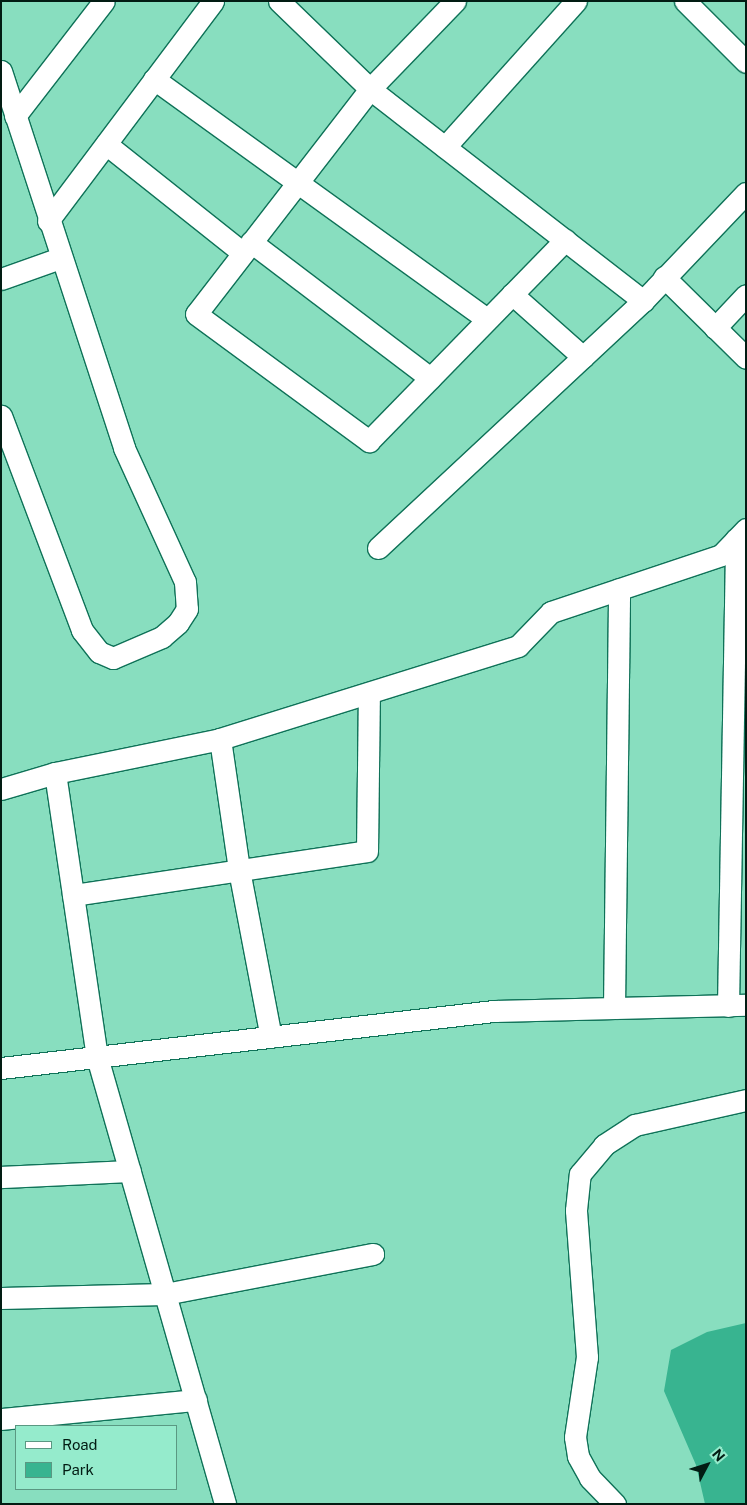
<!DOCTYPE html>
<style>
body{margin:0}
#map{position:relative;width:747px;height:1505px;overflow:hidden;background:#88debf;font-family:"Public Sans",sans-serif}
div>[style]{position:absolute}
[style*='--x']{left:calc(var(--x)*1px);top:calc(var(--y)*1px);width:calc(var(--w)*1px);rotate:calc(var(--a)*1deg)}
.green>*{inset:0;background:#38b490}
.roads{filter:drop-shadow(1px 0 #0f7258) drop-shadow(-1px 0 #0f7258) drop-shadow(0 1px #0f7258) drop-shadow(0 -1px #0f7258)}
.minor>*{height:21px;margin:-10.5px;padding:0 10.5px;transform-origin:10.5px;border-radius:10.5px;background:#fff}
span{translate:-50% -50%;white-space:nowrap;text-align:center;line-height:1.15;-webkit-text-stroke:4px #95ebcc;paint-order:stroke}
.frame{position:absolute;inset:0;border:2px solid #021c13;pointer-events:none}
.legend{position:absolute;left:15px;top:1425px;width:162px;height:65px;box-sizing:border-box;background:#95ebcc;border:1px solid #5a9882;margin:0;padding:6px 9px;list-style:none;font-size:15px;color:#021c13}
.legend li{display:flex;align-items:center;gap:10px;height:25px}
.legend b{width:25px;border:1px solid #5a9882}
.north{position:absolute;left:682px;top:1440px;width:50px;height:50px;-webkit-text-stroke:4px #95ebcc;paint-order:stroke;rotate:50deg;font-size:14px;font-weight:700;line-height:20px;text-align:center;color:#021c13}
.north::after{content:'';display:block;margin:auto;width:18px;height:22px;background:#021c13;clip-path:polygon(50% 0,100% 100%,50% 72%,0 100%)}
</style>
<div id="map">
<div class="green">
<div style="clip-path:polygon(746px 1323px,746px 1504px,705px 1504px,696px 1465px,664px 1391px,671px 1350px,707px 1332px)"></div>
</div>
<div class="roads">
<div class="minor">
<div style="--x:279;--y:1;--w:127;--a:44"></div>
<div style="--x:370;--y:89;--w:284;--a:127.7"></div>
<div style="--x:196;--y:314;--w:215;--a:36.3"></div>
<div style="--x:369;--y:441;--w:281;--a:-45.7"></div>
<div style="--x:455;--y:1;--w:122;--a:134"></div>
<div style="--x:370;--y:89;--w:346;--a:37.8"></div>
<div style="--x:643;--y:301;--w:149;--a:-46.4"></div>
<div style="--x:685;--y:1;--w:86;--a:45"></div>
<div style="--x:1;--y:71;--w:397;--a:71.9"></div>
<div style="--x:124;--y:448;--w:147;--a:65.5"></div>
<div style="--x:185;--y:582;--w:27;--a:86"></div>
<div style="--x:187;--y:609;--w:17;--a:123"></div>
<div style="--x:178;--y:623;--w:21;--a:139"></div>
<div style="--x:162;--y:637;--w:53;--a:156.8"></div>
<div style="--x:113;--y:658;--w:15;--a:-157"></div>
<div style="--x:99;--y:652;--w:28;--a:-128"></div>
<div style="--x:82;--y:630;--w:229;--a:-110.7"></div>
<div style="--x:154;--y:79;--w:410;--a:35.8"></div>
<div style="--x:15;--y:116;--w:145;--a:-52.3"></div>
<div style="--x:106;--y:144;--w:175;--a:38.5"></div>
<div style="--x:445;--y:147;--w:196;--a:-48.1"></div>
<div style="--x:48;--y:221;--w:275;--a:-53.1"></div>
<div style="--x:251;--y:242;--w:225;--a:37.2"></div>
<div style="--x:664;--y:277;--w:115;--a:44.6"></div>
<div style="--x:1;--y:279;--w:63;--a:-19.6"></div>
<div style="--x:512;--y:294;--w:95;--a:41.6"></div>
<div style="--x:715;--y:328;--w:45;--a:-46.8"></div>
<div style="--x:378;--y:548;--w:362;--a:-43"></div>
<div style="--x:220;--y:739;--w:132;--a:81.7"></div>
<div style="--x:239;--y:870;--w:170;--a:79.2"></div>
<div style="--x:55;--y:773;--w:287;--a:81.6"></div>
<div style="--x:97;--y:1057;--w:465;--a:74"></div>
<div style="--x:1;--y:789;--w:56;--a:-16.5"></div>
<div style="--x:55;--y:773;--w:168;--a:-11.6"></div>
<div style="--x:220;--y:739;--w:312;--a:-17.3"></div>
<div style="--x:518;--y:646;--w:47;--a:-45.9"></div>
<div style="--x:551;--y:612;--w:179;--a:-18.5"></div>
<div style="--x:721;--y:555;--w:36;--a:-46"></div>
<div style="--x:73;--y:895;--w:297;--a:-8.5"></div>
<div style="--x:367;--y:851;--w:158;--a:-89.3"></div>
<div style="--x:728;--y:1006;--w:467;--a:-89"></div>
<div style="--x:614;--y:1008;--w:419;--a:-89.3"></div>
<div style="--x:1;--y:1068;--w:497;--a:-6.6"></div>
<div style="--x:495;--y:1011;--w:251;--a:-1.4"></div>
<div style="--x:1;--y:1177;--w:129;--a:-2.7"></div>
<div style="--x:1;--y:1298;--w:164;--a:-1.4"></div>
<div style="--x:165;--y:1294;--w:212;--a:-10.9"></div>
<div style="--x:1;--y:1419;--w:196;--a:-5.6"></div>
<div style="--x:615;--y:1504;--w:36;--a:-134"></div>
<div style="--x:590;--y:1478;--w:25;--a:-119"></div>
<div style="--x:578;--y:1456;--w:19;--a:-99"></div>
<div style="--x:575;--y:1437;--w:81;--a:-81.5"></div>
<div style="--x:587;--y:1357;--w:147;--a:-94.3"></div>
<div style="--x:576;--y:1210;--w:36;--a:-84"></div>
<div style="--x:580;--y:1174;--w:38;--a:-50"></div>
<div style="--x:604;--y:1145;--w:37;--a:-33"></div>
<div style="--x:635;--y:1125;--w:114;--a:-12.7"></div>
</div>
</div>
<div class="frame"></div>
<ul class="legend">
<li><b style="height:6px;background:#fff"></b>Road</li>
<li><b style="height:14px;background:#38b490"></b>Park</li>
</ul>
<div class="north">N</div>
</div>
